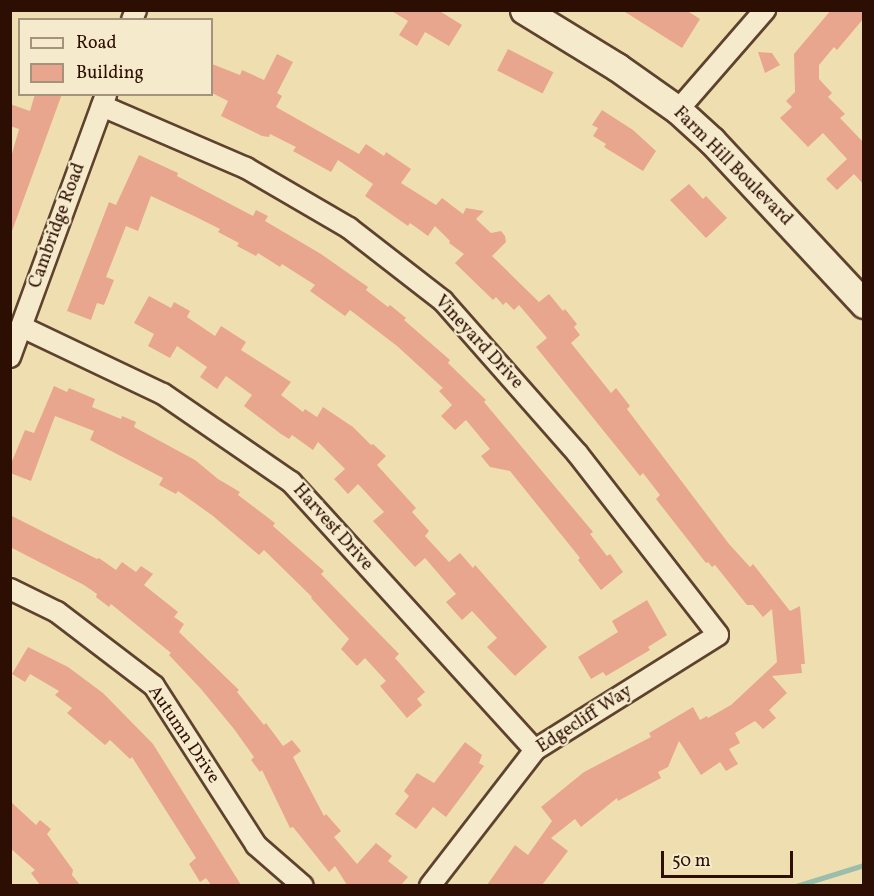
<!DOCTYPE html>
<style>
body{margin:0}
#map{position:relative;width:874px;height:896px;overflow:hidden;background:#efdfb0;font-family:Vollkorn,serif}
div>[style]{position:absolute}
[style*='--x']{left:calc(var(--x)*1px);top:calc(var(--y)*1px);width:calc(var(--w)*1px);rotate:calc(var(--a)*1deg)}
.stream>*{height:5px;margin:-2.5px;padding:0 2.5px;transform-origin:2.5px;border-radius:2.5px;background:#9abdac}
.building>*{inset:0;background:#e9a68e;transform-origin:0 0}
.roads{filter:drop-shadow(2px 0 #5e422e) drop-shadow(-2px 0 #5e422e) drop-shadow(0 2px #5e422e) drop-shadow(0 -2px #5e422e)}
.street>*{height:20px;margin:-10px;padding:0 10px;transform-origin:10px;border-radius:10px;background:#f5eacc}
.secondary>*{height:27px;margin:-13.5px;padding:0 13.5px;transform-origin:13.5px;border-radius:13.5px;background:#f5eacc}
span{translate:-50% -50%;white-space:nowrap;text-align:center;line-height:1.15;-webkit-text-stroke:4.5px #f5eacc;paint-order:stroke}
.street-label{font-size:18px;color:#2d0e03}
.frame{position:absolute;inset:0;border:12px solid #2d0e03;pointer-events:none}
.legend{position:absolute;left:18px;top:18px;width:195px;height:78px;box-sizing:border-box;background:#f5eacc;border:2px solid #a5927c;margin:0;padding:8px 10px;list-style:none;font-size:18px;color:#2d0e03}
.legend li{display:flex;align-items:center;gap:12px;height:30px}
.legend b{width:30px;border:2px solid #a5927c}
.scale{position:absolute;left:661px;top:851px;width:132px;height:27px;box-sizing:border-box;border:3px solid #2d0e03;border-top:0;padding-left:8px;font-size:18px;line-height:21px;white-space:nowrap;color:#2d0e03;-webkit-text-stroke:4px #f5eacc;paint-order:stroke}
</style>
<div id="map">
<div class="stream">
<div style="--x:796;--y:886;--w:71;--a:-17.2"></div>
</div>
<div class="building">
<div style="clip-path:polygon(390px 10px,438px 10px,462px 25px,449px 46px,425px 32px,417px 46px,399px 35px,408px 21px)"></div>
<div style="clip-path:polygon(622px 10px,686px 10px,700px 19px,682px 48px)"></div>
<div style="clip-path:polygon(831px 10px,864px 10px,864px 18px,837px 50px,834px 47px,819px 65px,819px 79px,832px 93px,828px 97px,845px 114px,840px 118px,864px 143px,864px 185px,854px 174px,837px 190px,826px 179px,847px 159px,823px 133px,808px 147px,780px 118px,792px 107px,786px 101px,795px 92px,794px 54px)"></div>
<div style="left:508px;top:49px;width:51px;height:24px;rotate:27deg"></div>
<div style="clip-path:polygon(758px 52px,772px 53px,780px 65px,765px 73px)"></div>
<div style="clip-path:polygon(277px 54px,293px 62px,277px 93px,282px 96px,276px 107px,359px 154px,366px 144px,384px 156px,386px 152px,411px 169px,401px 183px,436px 205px,442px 198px,463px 214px,466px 208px,484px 211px,476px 219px,491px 233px,501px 231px,505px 236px,506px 242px,492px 256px,539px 302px,549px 294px,563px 311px,565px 309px,577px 324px,574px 327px,580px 335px,571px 343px,611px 393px,616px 388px,630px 406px,627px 409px,639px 425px,729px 544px,750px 567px,753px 564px,790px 611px,800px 606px,805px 664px,801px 664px,802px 673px,772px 676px,787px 693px,769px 710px,776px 718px,763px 729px,755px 721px,735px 733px,740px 743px,729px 749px,738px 764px,726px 771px,720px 762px,701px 775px,679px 741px,668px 767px,658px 772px,661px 778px,618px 801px,617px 798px,581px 827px,575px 819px,551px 838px,568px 851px,542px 885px,487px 885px,515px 845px,528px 855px,552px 821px,541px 807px,584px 772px,651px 737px,649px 733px,693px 707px,700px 720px,707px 716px,708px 718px,731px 705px,777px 662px,772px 609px,763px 617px,753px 605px,747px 605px,715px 565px,712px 567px,708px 562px,706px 563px,656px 499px,660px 495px,643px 473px,640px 476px,536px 347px,547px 338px,519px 305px,514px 310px,506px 302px,503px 305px,496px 297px,493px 300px,455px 263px,464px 254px,449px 243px,450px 241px,435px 226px,428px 236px,410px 223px,408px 226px,365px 196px,373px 184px,338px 160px,331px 172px,293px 151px,296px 147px,270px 134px,269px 137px,262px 136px,221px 116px,228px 101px,212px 93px,212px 64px,240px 75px,242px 70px,264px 80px)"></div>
<div style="clip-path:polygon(35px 94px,62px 94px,12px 231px,10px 161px,19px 129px,10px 126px,10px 104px,30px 111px)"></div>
<div style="clip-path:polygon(602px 110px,633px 130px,656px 151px,643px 171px,604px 147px,606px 144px,593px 136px,598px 128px,592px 125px)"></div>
<div style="clip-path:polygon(139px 155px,178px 173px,177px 176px,253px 216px,256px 210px,268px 216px,265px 221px,321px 254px,368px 287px,366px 290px,388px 307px,390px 305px,406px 318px,404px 320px,450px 360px,448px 363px,486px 400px,484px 402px,593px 532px,590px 534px,607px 556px,610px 554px,623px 572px,601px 590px,578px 560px,580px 558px,510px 471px,490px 467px,481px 456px,490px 449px,466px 420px,455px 430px,441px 416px,452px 405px,439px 391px,443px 388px,397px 346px,350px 310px,345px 316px,310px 291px,315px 285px,282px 264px,280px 267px,258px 253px,256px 256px,237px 246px,239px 243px,218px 232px,220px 229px,194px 216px,151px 196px,138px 231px,126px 226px,106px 277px,114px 280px,104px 305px,97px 303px,91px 320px,67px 311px,109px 202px,116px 205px)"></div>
<div style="clip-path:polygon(689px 184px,703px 199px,706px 196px,727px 218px,706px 238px,670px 200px)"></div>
<div style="clip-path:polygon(149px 296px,171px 308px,174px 302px,190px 311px,187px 317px,215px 336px,221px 326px,246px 342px,241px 350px,291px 382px,281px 395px,303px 412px,305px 409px,317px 417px,323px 407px,353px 427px,371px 445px,373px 444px,386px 456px,377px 465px,416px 508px,412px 512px,429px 531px,425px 536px,449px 562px,460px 553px,473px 568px,475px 565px,547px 647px,515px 676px,487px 647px,497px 638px,472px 611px,462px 620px,446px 602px,456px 594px,425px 558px,415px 567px,373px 521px,384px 512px,358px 484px,348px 494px,334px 479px,345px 469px,318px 442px,313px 450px,292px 435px,289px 439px,281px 434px,244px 406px,252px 395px,226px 376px,217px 389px,200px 377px,207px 367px,177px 346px,170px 358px,148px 346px,154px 334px,134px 323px)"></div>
<div style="clip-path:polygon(54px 386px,67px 392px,69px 388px,95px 399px,92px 407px,121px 419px,122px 416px,136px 422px,134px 427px,195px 460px,218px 479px,240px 492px,238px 495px,275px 523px,273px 526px,324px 571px,321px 574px,399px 654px,395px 658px,425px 692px,417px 699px,422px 705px,407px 718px,380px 686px,386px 681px,365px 658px,357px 666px,341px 649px,349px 639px,311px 598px,312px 597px,264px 550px,259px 555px,213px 516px,178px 491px,176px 494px,159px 485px,163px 478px,90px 440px,94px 431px,55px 416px,31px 481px,10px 473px,10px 466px,25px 430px,34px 433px)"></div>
<div style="clip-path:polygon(10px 515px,97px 559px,99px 558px,116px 570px,122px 562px,136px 572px,141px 566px,153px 574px,144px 585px,178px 612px,174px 617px,184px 624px,179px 632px,239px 690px,237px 692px,264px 725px,266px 723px,283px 746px,292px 740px,301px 751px,293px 757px,324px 816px,326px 814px,341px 831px,334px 837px,357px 864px,376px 843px,392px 856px,388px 861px,408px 877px,401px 885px,347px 885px,335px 866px,329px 872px,293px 827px,290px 828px,262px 770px,260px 772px,251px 760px,254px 757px,234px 729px,201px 689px,169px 655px,171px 653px,111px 604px,109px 607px,96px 597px,97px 594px,84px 585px,10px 547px)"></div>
<div style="clip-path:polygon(647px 600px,667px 635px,648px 647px,650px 650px,606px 676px,603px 672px,591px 679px,578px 657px,618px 632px,612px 621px)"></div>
<div style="clip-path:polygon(28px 647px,68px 667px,103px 693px,153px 744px,241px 885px,211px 885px,206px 878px,200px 882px,189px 864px,196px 858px,132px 757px,130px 759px,110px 740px,105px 745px,67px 713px,72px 708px,55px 695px,59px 691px,30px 674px,25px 682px,12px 674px)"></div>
<div style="clip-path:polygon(465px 742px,482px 755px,479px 763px,484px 766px,446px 817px,433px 807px,416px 829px,395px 814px,409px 796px,404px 791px,417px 773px,434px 783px)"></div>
<div style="clip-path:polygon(10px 801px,36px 825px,40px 820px,51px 829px,47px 834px,73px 870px,72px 875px,80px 885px,40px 885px,31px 873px,35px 870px,10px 848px)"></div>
</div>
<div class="roads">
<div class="street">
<div style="--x:132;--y:20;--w:11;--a:-68"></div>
<div style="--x:102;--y:106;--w:157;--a:23.3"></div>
<div style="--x:246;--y:168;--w:119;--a:30.2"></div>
<div style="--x:349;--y:228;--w:119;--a:37.8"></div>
<div style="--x:443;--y:301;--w:203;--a:48.6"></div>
<div style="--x:577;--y:453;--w:230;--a:52.2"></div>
<div style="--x:718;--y:635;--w:216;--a:147.9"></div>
<div style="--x:535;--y:750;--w:172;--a:127.7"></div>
<div style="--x:678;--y:110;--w:133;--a:-49"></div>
<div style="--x:22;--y:327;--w:156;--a:25.4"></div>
<div style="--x:163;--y:394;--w:155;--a:34.5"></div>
<div style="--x:291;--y:482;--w:362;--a:47.7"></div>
<div style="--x:10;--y:357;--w:280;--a:-69.9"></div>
<div style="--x:10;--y:589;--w:52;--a:26.1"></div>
<div style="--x:57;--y:612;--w:122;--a:37.3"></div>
<div style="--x:154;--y:686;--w:189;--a:57.3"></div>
<div style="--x:256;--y:845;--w:62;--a:41.1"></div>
</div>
<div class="secondary">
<div style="--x:524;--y:10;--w:109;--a:31.5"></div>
<div style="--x:617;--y:67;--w:75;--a:35.2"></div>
<div style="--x:678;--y:110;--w:46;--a:42.4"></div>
<div style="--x:712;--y:141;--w:223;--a:47"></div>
</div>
</div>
<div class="street-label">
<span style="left:732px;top:167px;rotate:45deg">Farm Hill Boulevard</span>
<span style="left:58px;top:226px;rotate:-70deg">Cambridge Road</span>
<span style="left:478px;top:343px;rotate:47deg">Vineyard Drive</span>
<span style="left:332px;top:528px;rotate:48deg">Harvest Drive</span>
<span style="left:585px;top:720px;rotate:-33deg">Edgecliff Way</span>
<span style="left:183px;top:735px;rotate:56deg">Autumn Drive</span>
</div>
<div class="frame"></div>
<ul class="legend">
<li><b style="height:8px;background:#f5eacc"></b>Road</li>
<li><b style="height:16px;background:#e9a68e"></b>Building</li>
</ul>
<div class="scale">50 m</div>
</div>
